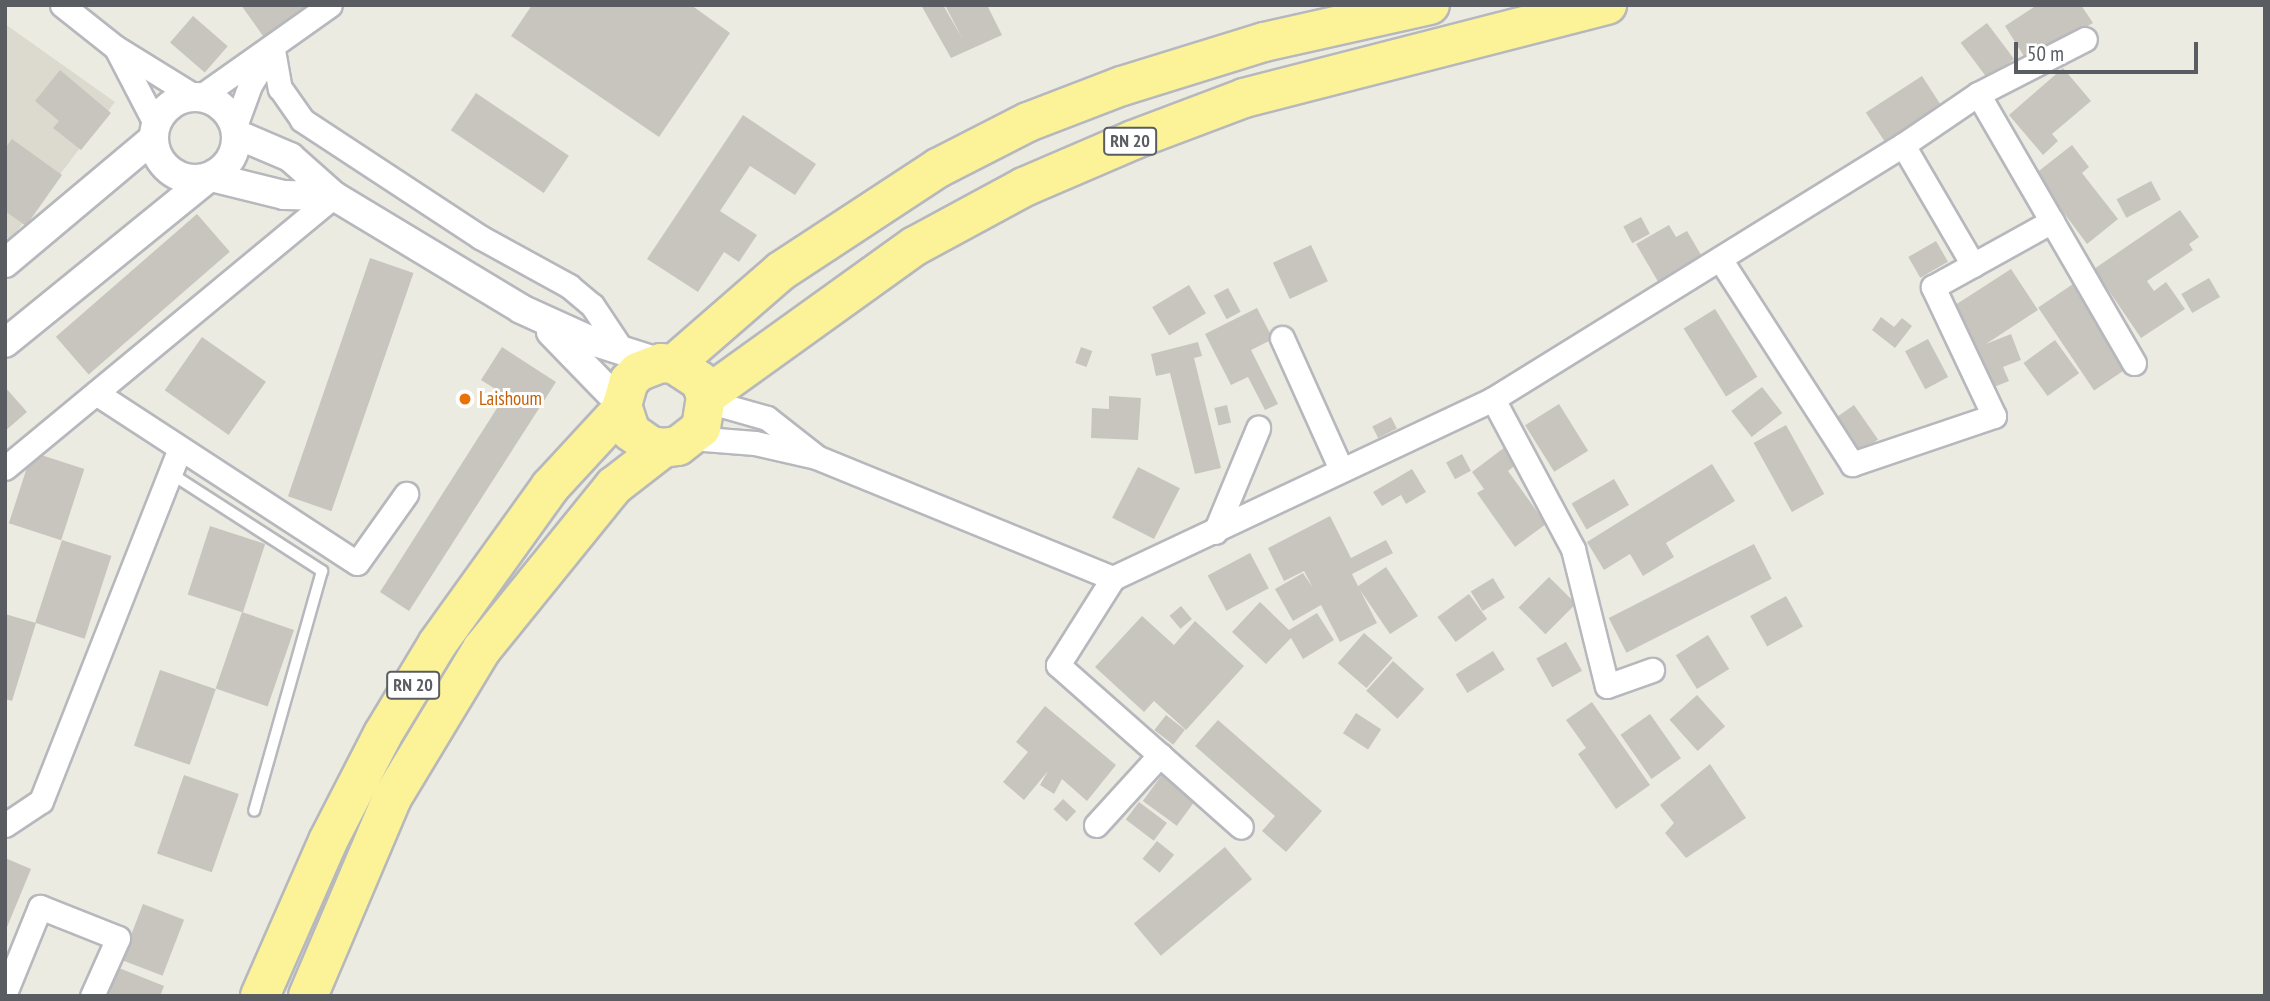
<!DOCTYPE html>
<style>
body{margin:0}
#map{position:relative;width:2270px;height:1001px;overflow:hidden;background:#ecebe1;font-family:"PT Sans Narrow",sans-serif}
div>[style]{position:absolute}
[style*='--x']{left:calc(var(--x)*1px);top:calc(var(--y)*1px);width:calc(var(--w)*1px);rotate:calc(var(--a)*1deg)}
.education>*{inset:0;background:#dcdacf}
.building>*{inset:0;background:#c7c5be;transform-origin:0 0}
.roads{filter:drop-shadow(2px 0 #b6b8bd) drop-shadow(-2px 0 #b6b8bd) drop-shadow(0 2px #b6b8bd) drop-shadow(0 -2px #b6b8bd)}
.service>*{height:10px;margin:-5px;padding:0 5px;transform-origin:5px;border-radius:5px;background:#fff}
.minor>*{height:23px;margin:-11.5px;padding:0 11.5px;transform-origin:11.5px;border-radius:11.5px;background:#fff}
.tertiary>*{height:28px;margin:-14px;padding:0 14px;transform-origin:14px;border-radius:14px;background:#fff}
.tertiary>.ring{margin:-14px;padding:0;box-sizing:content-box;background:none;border:28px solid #fff;border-radius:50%}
.trunk>*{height:38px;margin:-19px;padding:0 19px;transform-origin:19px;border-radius:19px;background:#fcf398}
.dots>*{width:19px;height:19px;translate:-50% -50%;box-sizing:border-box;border:4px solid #fff;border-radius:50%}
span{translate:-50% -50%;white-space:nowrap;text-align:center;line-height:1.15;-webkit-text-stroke:6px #fff;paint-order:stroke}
.shield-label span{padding:2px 5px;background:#fff;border:2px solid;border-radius:5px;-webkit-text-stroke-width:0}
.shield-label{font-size:18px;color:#595c61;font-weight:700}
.food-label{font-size:19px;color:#c56008}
.left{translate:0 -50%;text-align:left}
.frame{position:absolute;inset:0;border:7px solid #595c61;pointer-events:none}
.scale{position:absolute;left:2014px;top:42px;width:184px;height:32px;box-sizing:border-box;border:4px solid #595c61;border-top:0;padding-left:9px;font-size:21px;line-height:24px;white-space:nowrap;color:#595c61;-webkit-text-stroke:5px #fff;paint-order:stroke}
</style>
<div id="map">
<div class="education">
<div style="clip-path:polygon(5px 24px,115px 102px,10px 240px,5px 236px)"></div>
</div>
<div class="building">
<div style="clip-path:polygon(241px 5px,308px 5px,310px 8px,266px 40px)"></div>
<div style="clip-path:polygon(532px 5px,691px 5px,730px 33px,659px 137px,511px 36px)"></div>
<div style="clip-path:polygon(921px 5px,943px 5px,962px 38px,945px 5px,987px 5px,1002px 35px,951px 58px)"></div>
<div style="clip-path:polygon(2037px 5px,2081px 5px,2093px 23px,2027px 61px,2005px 26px)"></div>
<div style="left:193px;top:16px;width:46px;height:35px;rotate:41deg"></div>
<div style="left:1987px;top:23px;width:45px;height:33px;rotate:53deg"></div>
<div style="clip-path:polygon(2063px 68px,2091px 101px,2052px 134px,2058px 141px,2043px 155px,2009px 115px)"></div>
<div style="clip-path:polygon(60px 70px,111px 113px,81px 150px,53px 128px,59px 121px,35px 101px)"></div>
<div style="left:1922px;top:76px;width:40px;height:67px;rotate:57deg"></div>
<div style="left:476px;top:93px;width:112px;height:45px;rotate:34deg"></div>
<div style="clip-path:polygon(743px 115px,816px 164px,795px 195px,750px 166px,720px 211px,757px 235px,739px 262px,724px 252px,698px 292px,647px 259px)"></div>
<div style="clip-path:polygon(12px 139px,62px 175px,26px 226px,5px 211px,5px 148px)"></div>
<div style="clip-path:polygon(2072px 145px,2089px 167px,2082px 173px,2118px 219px,2087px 244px,2035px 174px)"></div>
<div style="left:2151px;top:181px;width:21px;height:39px;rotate:62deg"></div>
<div style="clip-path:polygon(2180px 210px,2199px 237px,2189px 244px,2193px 250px,2147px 281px,2154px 291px,2166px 282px,2185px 309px,2141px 338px,2094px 269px)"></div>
<div style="left:197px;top:214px;width:50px;height:187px;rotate:49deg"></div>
<div style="left:1641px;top:217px;width:19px;height:20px;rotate:62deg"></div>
<div style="clip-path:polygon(1669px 225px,1676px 237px,1687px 231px,1704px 260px,1660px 285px,1636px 244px)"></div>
<div style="left:1936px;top:241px;width:24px;height:32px;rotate:60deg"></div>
<div style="left:1311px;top:245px;width:40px;height:42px;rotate:65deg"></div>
<div style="left:370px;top:258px;width:46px;height:252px;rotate:19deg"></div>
<div style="clip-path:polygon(2011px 269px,2038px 310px,1986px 344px,2011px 334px,2021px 360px,2003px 367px,2009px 381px,1989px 389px,1949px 309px)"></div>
<div style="left:2209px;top:278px;width:22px;height:32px;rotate:60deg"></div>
<div style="left:2073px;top:284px;width:100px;height:42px;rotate:56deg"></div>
<div style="left:1189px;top:285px;width:33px;height:43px;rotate:59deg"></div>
<div style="left:1228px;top:288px;width:27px;height:16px;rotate:62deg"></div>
<div style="clip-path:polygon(1257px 308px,1273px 339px,1251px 350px,1278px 404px,1265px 410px,1248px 377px,1231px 385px,1205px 334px)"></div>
<div style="left:1715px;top:309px;width:80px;height:37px;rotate:58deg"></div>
<div style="clip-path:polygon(1881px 317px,1894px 327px,1902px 318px,1912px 326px,1895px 348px,1872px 330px)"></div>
<div style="left:202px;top:337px;width:78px;height:65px;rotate:35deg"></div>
<div style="left:1928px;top:339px;width:43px;height:26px;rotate:62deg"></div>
<div style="left:2055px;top:340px;width:41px;height:39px;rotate:54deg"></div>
<div style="clip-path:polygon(1198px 342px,1202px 356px,1194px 358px,1221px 468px,1195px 474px,1170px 373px,1156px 376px,1151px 354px)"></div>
<div style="clip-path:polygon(502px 347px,556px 382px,409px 611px,380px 592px,499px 405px,505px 395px,481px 380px)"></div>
<div style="left:1081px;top:347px;width:12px;height:17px;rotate:20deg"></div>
<div style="clip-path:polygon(5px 387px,27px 412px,5px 431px)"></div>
<div style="left:1762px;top:387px;width:33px;height:39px;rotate:52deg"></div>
<div style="clip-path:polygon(1109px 396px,1141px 398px,1138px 440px,1091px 438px,1092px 408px,1109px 409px)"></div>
<div style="left:1559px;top:404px;width:55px;height:40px;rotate:58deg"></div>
<div style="left:1227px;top:405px;width:18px;height:13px;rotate:77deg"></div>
<div style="left:1854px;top:405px;width:42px;height:45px;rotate:55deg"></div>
<div style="left:1391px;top:417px;width:13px;height:21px;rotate:63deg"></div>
<div style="left:1786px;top:425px;width:79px;height:37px;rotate:61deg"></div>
<div style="clip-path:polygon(1505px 447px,1517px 464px,1508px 471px,1546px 524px,1515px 547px,1477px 493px,1484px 489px,1472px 472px)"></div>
<div style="left:32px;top:452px;width:55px;height:75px;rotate:18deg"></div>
<div style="left:1462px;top:454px;width:19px;height:18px;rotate:62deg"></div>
<div style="clip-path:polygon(1712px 464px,1735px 501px,1666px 543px,1674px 557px,1643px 576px,1630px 554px,1604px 570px,1587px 542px)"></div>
<div style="left:1138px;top:467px;width:47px;height:57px;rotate:27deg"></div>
<div style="clip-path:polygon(1412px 469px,1426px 492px,1406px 504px,1401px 495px,1382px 506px,1373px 492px)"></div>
<div style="left:1614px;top:479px;width:30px;height:49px;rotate:60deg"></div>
<div style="clip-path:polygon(1330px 516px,1351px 558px,1386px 540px,1393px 553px,1352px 574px,1358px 586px,1386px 567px,1418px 616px,1390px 634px,1360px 590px,1377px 623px,1340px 642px,1321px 605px,1293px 621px,1275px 589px,1303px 573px,1313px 588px,1304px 571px,1284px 581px,1268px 548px)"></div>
<div style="left:210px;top:526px;width:58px;height:72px;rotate:18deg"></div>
<div style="left:62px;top:540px;width:52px;height:87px;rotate:18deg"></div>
<div style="left:1754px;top:544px;width:39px;height:163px;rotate:63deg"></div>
<div style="left:1250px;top:553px;width:40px;height:48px;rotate:62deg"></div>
<div style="left:1549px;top:577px;width:38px;height:43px;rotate:45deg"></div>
<div style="left:1493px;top:578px;width:23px;height:26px;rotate:59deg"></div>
<div style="left:1469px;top:594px;width:31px;height:39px;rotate:54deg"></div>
<div style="left:1786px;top:596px;width:35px;height:41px;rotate:61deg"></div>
<div style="clip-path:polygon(1260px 602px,1289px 630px,1317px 613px,1334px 640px,1303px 659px,1291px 638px,1266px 664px,1232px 632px)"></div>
<div style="left:1181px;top:606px;width:17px;height:15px;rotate:50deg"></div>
<div style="left:242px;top:612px;width:55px;height:81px;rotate:19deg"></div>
<div style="clip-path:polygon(5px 614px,36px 623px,12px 701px,5px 699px)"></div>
<div style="clip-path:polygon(1142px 616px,1174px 645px,1195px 621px,1244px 666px,1186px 730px,1154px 701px,1144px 712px,1095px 667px)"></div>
<div style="left:1364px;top:633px;width:38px;height:40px;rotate:41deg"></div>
<div style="left:1708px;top:635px;width:40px;height:38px;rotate:58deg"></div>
<div style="left:1566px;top:642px;width:33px;height:34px;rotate:61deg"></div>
<div style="left:1493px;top:651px;width:22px;height:44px;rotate:58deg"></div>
<div style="left:1393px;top:661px;width:42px;height:40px;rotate:42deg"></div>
<div style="left:160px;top:670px;width:59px;height:80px;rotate:19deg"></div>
<div style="left:1697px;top:695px;width:42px;height:37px;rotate:48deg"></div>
<div style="clip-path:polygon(1592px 702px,1650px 785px,1616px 809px,1578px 754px,1586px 748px,1566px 720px)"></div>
<div style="clip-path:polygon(1045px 706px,1116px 765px,1087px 801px,1062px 779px,1054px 794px,1040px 785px,1048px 771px,1024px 800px,1003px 782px,1028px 752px,1016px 742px)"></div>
<div style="left:1356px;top:713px;width:30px;height:24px;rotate:33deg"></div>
<div style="left:1650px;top:714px;width:54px;height:36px;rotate:55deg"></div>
<div style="left:1166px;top:715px;width:24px;height:19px;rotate:38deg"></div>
<div style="clip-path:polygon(1218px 720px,1322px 811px,1286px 852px,1262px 831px,1275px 816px,1195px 746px)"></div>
<div style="clip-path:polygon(1710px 764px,1746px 818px,1686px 858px,1665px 833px,1674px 823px,1660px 805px)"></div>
<div style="left:1164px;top:772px;width:42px;height:36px;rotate:36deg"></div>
<div style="left:184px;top:775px;width:58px;height:83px;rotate:19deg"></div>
<div style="left:1063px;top:799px;width:18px;height:14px;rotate:43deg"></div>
<div style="left:1139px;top:802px;width:35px;height:22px;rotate:37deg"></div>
<div style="left:1157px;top:841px;width:22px;height:23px;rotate:39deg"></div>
<div style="left:1225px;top:847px;width:42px;height:119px;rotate:50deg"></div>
<div style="clip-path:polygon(5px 858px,31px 869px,5px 932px)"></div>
<div style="left:143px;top:904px;width:44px;height:60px;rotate:21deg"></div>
<div style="clip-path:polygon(119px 968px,164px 986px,160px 996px,108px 996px)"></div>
</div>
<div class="roads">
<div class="service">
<div style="--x:170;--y:473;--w:181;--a:32.8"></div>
<div style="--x:322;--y:571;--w:249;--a:105.8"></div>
</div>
<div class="minor">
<div style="--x:62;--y:5;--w:68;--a:38.4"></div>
<div style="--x:115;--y:47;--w:95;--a:31.7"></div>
<div style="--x:117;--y:50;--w:85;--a:62.5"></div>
<div style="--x:273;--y:50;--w:39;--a:80"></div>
<div style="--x:280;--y:88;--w:39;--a:55"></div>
<div style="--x:302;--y:120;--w:213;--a:33.3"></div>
<div style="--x:480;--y:237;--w:102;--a:28.8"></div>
<div style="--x:569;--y:286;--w:30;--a:40"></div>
<div style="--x:592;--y:305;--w:58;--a:56.3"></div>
<div style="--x:1978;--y:94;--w:311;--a:59.9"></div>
<div style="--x:200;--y:97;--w:159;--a:-35.3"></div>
<div style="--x:235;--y:126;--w:44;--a:-69.9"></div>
<div style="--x:250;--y:85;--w:39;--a:-58"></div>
<div style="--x:1903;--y:145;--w:139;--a:59.7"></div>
<div style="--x:1720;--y:259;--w:244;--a:57.2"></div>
<div style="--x:1852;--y:464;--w:150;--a:-18.7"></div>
<div style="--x:1994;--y:416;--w:143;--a:-115.3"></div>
<div style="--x:1933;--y:287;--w:136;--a:-29"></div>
<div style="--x:1282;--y:338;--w:144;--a:65.8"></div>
<div style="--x:96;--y:393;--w:311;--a:33.1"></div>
<div style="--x:357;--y:563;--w:85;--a:-54.6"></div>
<div style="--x:1493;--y:399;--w:170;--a:61.9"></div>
<div style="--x:1573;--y:549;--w:141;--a:76.1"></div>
<div style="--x:1607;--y:686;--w:48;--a:-19.6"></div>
<div style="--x:707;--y:401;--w:62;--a:15.8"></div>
<div style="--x:767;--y:418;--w:60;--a:38.2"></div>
<div style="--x:691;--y:438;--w:64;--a:4.5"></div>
<div style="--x:755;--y:443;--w:63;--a:12.9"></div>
<div style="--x:816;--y:457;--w:321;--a:22.2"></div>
<div style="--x:1113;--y:578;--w:420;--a:-25.2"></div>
<div style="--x:1493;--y:399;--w:482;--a:-31.8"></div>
<div style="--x:1903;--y:145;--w:91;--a:-34.2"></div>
<div style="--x:1978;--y:94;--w:120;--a:-27.2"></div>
<div style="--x:5;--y:468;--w:427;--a:-39.6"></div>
<div style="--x:1215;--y:532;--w:113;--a:-67.5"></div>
<div style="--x:1113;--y:578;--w:103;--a:122.3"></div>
<div style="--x:1058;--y:665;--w:244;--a:41.5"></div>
<div style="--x:5;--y:825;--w:43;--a:-33.7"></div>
<div style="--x:41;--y:801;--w:379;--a:-68.5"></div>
<div style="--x:1096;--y:825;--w:95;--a:-47.6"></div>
<div style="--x:5;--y:993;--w:93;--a:-67.9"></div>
<div style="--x:40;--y:907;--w:84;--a:21.7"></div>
<div style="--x:118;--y:938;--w:64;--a:114.1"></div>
</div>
<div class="tertiary">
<div class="ring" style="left:154px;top:97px;width:54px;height:54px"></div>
<div style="--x:236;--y:134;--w:59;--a:23.1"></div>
<div style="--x:290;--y:157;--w:59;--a:41.6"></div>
<div style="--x:334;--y:196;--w:218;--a:31.1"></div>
<div style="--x:521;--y:309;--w:75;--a:24.5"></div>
<div style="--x:589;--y:340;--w:76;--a:17.7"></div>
<div style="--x:211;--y:177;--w:75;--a:13.9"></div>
<div style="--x:284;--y:195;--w:50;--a:1.1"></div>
<div style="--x:5;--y:263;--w:194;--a:-40"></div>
<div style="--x:551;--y:332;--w:102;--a:45.8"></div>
<div style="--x:5;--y:343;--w:262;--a:-39.1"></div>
</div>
<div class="trunk">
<div style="--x:674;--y:364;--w:142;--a:-41"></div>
<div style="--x:781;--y:271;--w:188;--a:-33.3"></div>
<div style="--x:938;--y:168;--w:101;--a:-27.1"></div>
<div style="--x:1028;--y:122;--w:101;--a:-21"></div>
<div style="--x:1122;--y:86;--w:149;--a:-17.2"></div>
<div style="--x:1264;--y:42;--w:170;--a:-12.6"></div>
<div style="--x:706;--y:396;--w:257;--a:-35.7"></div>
<div style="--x:915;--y:246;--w:124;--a:-28.4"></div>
<div style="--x:1024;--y:187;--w:119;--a:-23.3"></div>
<div style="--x:1133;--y:140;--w:119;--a:-20.7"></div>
<div style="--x:1244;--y:98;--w:375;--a:-14.4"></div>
<div style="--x:260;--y:996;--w:169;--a:-66.3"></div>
<div style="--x:328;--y:841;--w:120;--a:-62.8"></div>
<div style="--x:383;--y:734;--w:106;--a:-58.9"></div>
<div style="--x:438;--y:643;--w:192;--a:-54.3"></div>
<div style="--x:550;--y:487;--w:106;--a:-47.3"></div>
<div style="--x:308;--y:996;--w:215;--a:-67"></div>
<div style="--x:392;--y:798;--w:174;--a:-58.9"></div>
<div style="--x:482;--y:649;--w:210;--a:-51"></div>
<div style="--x:614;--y:486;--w:62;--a:-37.8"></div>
<div style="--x:663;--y:448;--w:15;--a:-8"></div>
<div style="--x:678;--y:446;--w:29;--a:-38"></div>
<div style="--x:701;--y:428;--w:32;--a:-81"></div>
<div style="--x:706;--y:396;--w:16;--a:-112"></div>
<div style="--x:700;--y:381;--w:31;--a:-147"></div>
<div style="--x:674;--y:364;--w:13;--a:-176"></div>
<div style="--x:661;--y:363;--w:25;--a:159"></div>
<div style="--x:638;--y:372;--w:13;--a:135"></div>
<div style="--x:629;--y:381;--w:25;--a:106"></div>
<div style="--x:622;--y:405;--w:28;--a:72"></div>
<div style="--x:631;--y:432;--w:24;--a:35"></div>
<div style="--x:651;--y:446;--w:12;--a:9"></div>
</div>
</div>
<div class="dots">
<div style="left:465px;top:399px;background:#e8710a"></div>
</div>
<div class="shield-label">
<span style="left:1130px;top:141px">RN 20</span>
<span style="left:413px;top:685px">RN 20</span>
</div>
<div class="food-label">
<span class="left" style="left:479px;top:399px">Laishoum</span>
</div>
<div class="frame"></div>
<div class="scale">50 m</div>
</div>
